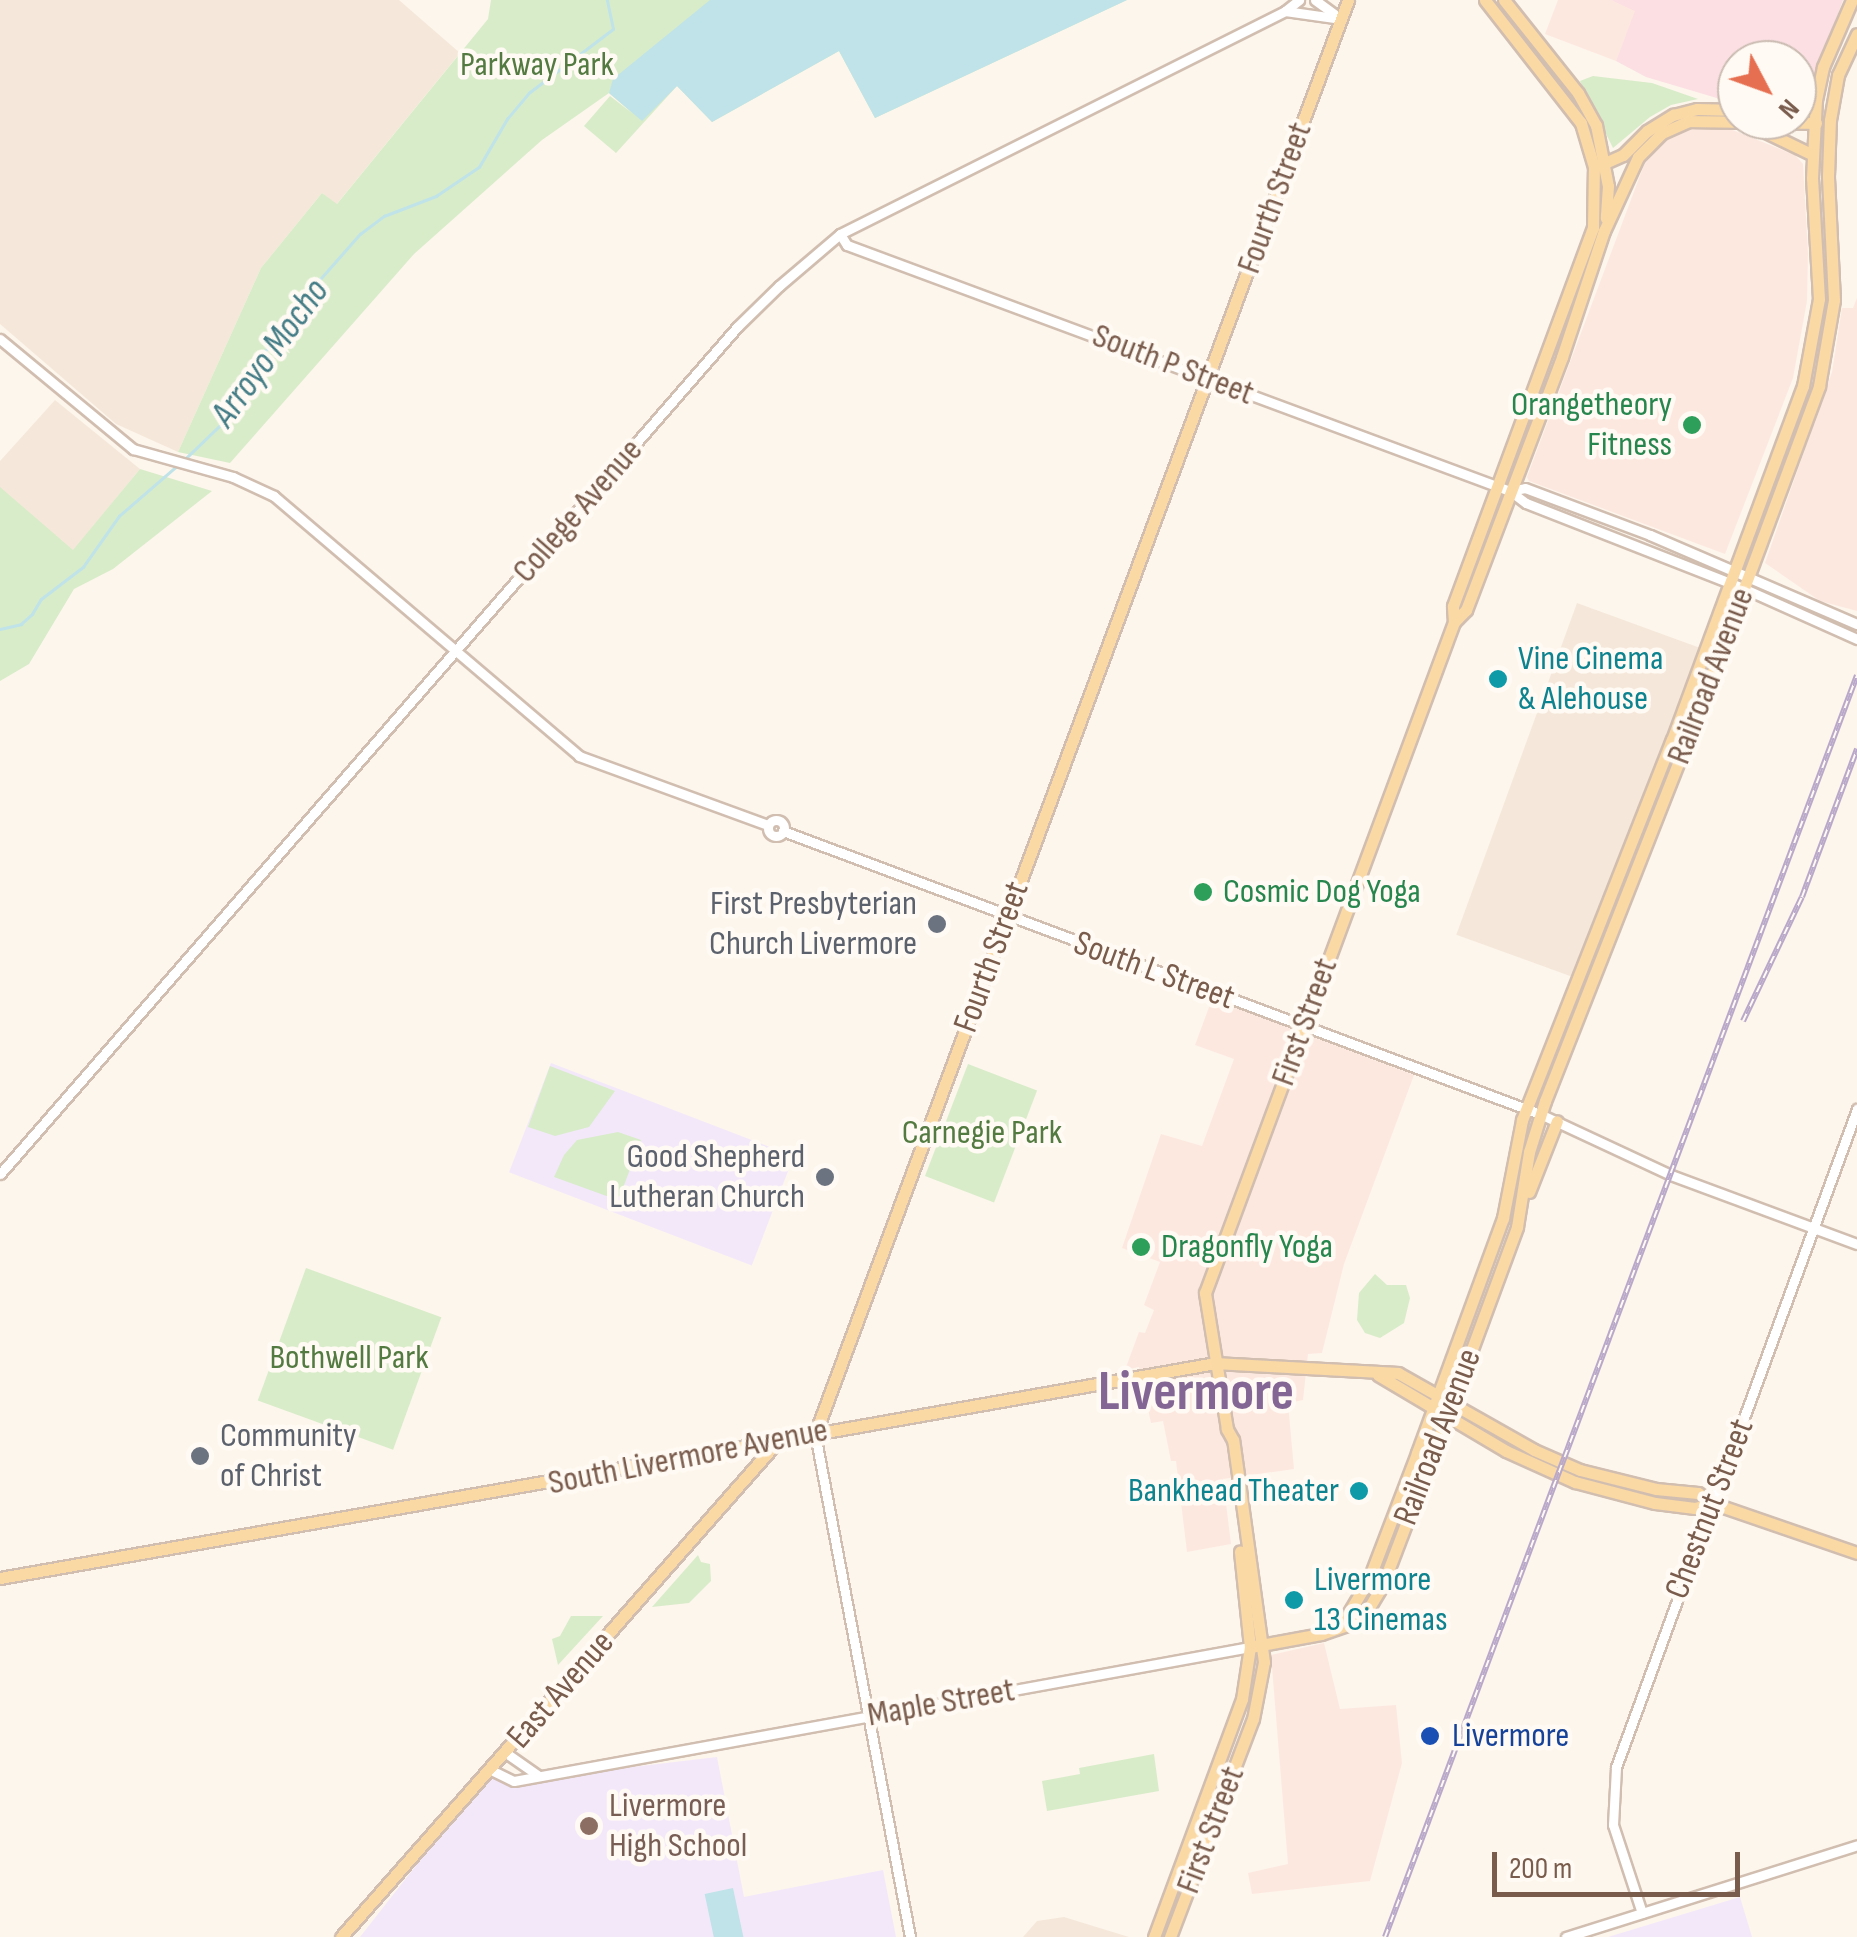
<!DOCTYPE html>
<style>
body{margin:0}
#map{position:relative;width:1857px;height:1937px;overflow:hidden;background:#fdf6ec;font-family:"Sofia Sans Condensed",sans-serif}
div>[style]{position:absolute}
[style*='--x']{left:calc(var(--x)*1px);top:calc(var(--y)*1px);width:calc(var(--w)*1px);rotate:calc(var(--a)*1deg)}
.residential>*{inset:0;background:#f5e8da;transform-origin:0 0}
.commercial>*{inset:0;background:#fde8e0}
.education>*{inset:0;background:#f3e8fa;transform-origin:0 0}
.medical>*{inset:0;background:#fbdfe3}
.green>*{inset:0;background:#d8ecc9;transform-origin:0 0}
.water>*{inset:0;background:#bfe3e8;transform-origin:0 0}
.stream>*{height:2.5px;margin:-1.25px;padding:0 1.25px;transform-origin:1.25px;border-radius:1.25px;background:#bfe3e8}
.roads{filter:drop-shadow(2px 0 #d1beb0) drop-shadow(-2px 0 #d1beb0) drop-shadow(0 2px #d1beb0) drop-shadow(0 -2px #d1beb0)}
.minor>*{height:9px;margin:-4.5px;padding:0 4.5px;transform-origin:4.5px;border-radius:4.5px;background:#fff}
.minor>.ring{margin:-4.5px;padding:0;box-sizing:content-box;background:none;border:9px solid #fff;border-radius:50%}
.major>*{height:11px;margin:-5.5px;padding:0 5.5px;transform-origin:5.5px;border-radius:5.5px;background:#fbd9a5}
.rail>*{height:6px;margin-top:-3px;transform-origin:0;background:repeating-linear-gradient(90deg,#fffaf3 0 8px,#b9a8c9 0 16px);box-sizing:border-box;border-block:2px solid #b9a8c9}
.dots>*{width:28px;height:28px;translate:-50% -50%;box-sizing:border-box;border:5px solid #fffaf3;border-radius:50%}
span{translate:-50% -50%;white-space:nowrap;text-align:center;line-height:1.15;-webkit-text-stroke:9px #fffaf3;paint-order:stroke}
.park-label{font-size:35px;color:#537a41}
.street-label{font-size:35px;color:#7a5c4d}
.leisure-label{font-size:35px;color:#27864d}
.right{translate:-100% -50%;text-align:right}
.left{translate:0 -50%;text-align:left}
.culture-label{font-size:35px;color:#0d838f}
.worship-label{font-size:35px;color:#5b616d}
.transit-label{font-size:35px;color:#164399}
.education-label{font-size:35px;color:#785e54}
.water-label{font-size:38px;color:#437c86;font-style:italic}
.town-label{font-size:55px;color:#846695;font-weight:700}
.north{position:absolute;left:1717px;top:40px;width:100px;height:100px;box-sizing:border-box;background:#fffaf3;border:2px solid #cabbb1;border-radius:50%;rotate:131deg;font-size:28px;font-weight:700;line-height:40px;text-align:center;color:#7a5c4d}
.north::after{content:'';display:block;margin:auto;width:35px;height:45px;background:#e76f51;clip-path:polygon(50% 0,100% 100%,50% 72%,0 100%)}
.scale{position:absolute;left:1492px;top:1852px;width:248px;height:45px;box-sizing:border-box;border:5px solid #7a5c4d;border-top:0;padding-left:12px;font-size:30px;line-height:35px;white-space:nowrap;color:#7a5c4d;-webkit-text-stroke:8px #fffaf3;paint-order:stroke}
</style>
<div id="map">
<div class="residential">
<div style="clip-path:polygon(0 0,399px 0,460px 53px,336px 205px,322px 193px,261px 268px,178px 452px,116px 424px,0 324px)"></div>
<div style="clip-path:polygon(55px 400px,140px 469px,73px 551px,0 488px,0 461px)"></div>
<div style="left:1577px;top:603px;width:132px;height:353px;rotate:20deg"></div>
<div style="clip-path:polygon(1064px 1917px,1129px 1937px,1023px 1937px,1037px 1921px)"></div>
</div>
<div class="commercial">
<div style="clip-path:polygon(1558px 0,1611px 0,1636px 10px,1616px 61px,1545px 34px)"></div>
<div style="clip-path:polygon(1706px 127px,1725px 127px,1795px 155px,1803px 164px,1808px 253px,1807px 301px,1793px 378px,1725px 554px,1529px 481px,1527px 477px,1644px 165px,1662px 143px,1682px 131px)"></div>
<div style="clip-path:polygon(1857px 298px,1857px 611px,1820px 601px,1765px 563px,1832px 372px,1842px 308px,1853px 308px)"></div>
<div style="clip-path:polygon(1212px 999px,1414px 1075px,1344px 1264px,1322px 1353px,1308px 1354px,1303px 1400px,1288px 1403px,1294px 1469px,1223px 1479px,1231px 1544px,1187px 1552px,1176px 1461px,1171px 1461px,1163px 1421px,1151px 1423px,1139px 1367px,1125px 1370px,1139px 1332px,1145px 1333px,1154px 1310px,1144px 1305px,1160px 1262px,1122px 1248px,1161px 1134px,1202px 1146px,1234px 1059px,1195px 1045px)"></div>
<div style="clip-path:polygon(1324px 1643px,1340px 1709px,1396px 1705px,1402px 1763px,1370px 1881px,1252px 1894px,1248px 1873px,1288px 1864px,1271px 1655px)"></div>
</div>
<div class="education">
<div style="left:551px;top:1063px;width:260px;height:117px;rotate:21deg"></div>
<div style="clip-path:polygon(717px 1757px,744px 1897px,883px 1870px,896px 1937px,360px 1937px,491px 1770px,514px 1781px)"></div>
<div style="clip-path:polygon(1740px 1897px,1752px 1937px,1608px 1937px)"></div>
</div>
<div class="medical">
<div style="clip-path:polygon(1843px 0,1807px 97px,1799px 107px,1797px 60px,1737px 60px,1737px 104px,1646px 77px,1616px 61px,1635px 11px,1611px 0)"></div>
</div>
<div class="green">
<div style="clip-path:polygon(491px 0,1127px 0,875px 118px,839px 51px,712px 122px,677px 86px,616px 153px,584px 126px,610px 96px,632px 113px,609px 93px,542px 140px,414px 254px,230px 463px,178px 452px,261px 268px,322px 193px,337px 204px,488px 19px)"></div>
<div style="clip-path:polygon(1593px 76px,1652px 83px,1698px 99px,1671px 105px,1650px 117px,1613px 148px,1580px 81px)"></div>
<div style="clip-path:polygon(140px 469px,212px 491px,113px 569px,74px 589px,29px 664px,0 681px,0 487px,73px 550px)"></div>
<div style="left:968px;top:1064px;width:74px;height:120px;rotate:21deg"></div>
<div style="clip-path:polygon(550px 1066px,615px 1091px,589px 1127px,555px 1136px,528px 1127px)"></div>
<div style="clip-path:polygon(618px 1132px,641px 1140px,620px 1196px,612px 1198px,554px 1177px,564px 1155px,577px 1140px)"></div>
<div style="left:306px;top:1268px;width:144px;height:141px;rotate:20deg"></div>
<div style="clip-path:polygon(1375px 1274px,1387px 1285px,1406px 1285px,1410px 1298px,1404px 1323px,1380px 1338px,1365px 1333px,1357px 1320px,1359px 1293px)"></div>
<div style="clip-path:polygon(698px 1555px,701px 1562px,710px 1564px,711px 1581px,689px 1603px,652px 1607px)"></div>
<div style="clip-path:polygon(571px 1616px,603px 1616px,558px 1665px,552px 1639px,560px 1636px)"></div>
<div style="clip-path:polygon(1154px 1754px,1159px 1791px,1047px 1811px,1042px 1781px,1080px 1774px,1079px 1768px)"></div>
</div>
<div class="water">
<div style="clip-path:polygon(710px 0,1127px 0,875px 118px,839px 51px,712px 122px,677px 86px,642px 121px,609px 93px,613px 79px)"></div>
<div style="left:733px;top:1888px;width:50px;height:29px;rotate:78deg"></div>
</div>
<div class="stream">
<div style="--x:185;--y:459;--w:74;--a:-43.9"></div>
<div style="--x:238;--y:408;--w:43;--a:-68.2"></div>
<div style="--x:254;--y:368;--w:69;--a:-56.3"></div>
<div style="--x:292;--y:311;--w:103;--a:-48.6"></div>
<div style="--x:360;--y:234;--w:30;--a:-37"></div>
<div style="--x:384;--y:216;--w:56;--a:-21"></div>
<div style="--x:436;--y:196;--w:52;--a:-34"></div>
<div style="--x:479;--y:167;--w:56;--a:-59.7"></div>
<div style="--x:507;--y:119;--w:35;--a:-50"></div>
<div style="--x:530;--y:92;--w:104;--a:-37.2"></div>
<div style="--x:613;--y:29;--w:30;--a:-102"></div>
<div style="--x:0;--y:629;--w:22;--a:-13"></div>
<div style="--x:21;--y:624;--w:15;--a:-42"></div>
<div style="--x:32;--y:614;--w:17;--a:-59"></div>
<div style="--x:41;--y:599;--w:53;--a:-37.3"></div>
<div style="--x:83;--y:567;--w:62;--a:-54.8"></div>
<div style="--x:119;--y:516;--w:79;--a:-40.9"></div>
</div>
<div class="roads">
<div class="minor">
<div style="--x:1315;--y:0;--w:24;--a:36"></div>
<div style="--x:1285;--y:11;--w:57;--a:8.1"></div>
<div style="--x:840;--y:234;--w:13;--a:58"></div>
<div style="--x:847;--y:245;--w:707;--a:20.36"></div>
<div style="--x:1510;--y:491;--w:20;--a:37"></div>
<div style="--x:1526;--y:503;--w:235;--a:21.4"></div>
<div style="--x:1745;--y:589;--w:123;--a:24.1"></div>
<div style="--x:0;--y:339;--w:173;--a:39.6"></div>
<div style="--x:133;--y:449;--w:104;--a:15.6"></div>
<div style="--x:233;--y:477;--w:45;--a:24.9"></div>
<div style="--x:274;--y:496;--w:401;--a:40.4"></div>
<div style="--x:579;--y:756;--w:201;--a:20.1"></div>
<div style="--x:1510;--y:491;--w:15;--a:-11"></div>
<div style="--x:1525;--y:488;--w:134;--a:20.6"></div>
<div style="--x:1650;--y:535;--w:225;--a:23.3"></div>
<div class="ring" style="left:768px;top:820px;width:7px;height:7px"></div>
<div style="--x:783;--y:831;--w:808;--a:20.5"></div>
<div style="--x:1540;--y:1114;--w:145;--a:25"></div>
<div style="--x:1671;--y:1175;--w:198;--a:20.4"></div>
<div style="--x:0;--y:1174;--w:1123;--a:-48.97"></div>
<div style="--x:737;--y:327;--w:59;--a:-44.3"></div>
<div style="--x:779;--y:286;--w:80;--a:-40.4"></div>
<div style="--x:840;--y:234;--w:498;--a:-26.6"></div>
<div style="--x:1285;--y:11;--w:18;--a:-38"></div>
<div style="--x:815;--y:1434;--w:512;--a:79.3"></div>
<div style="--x:506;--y:1753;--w:40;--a:34.9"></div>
<div style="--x:491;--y:1770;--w:25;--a:26"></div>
<div style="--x:514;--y:1781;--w:748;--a:-10.32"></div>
<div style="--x:1642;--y:1913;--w:93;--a:-108.2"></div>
<div style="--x:1613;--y:1825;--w:58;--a:-87"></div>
<div style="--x:1616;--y:1767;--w:701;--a:-69.88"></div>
<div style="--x:1566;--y:1937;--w:305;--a:-17.5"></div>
</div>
<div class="major">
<div style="--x:1504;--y:0;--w:119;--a:51.5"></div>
<div style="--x:1578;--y:93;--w:37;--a:61"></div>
<div style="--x:1596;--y:125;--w:62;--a:78.9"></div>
<div style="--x:1608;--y:186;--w:32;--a:94"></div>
<div style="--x:1749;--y:124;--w:71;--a:25.8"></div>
<div style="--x:1598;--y:166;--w:27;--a:-24"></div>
<div style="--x:1623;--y:155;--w:34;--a:-45"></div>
<div style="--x:1647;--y:131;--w:31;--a:-32"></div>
<div style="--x:1673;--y:115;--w:25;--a:-14"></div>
<div style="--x:1697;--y:109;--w:40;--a:1.4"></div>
<div style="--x:1454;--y:622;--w:17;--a:-45"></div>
<div style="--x:1466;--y:610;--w:271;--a:-69.2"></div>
<div style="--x:1562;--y:357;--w:133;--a:-71.6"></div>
<div style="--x:1604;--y:231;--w:81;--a:-65.3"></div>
<div style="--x:1638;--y:157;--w:34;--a:-45"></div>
<div style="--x:1662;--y:133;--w:30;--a:-24"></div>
<div style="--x:1689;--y:121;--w:127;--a:0.9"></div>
<div style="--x:1529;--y:1192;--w:76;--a:-68.5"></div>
<div style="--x:1378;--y:1375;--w:149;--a:30.7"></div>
<div style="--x:1506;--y:1451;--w:76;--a:24.2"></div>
<div style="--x:1575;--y:1482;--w:83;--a:14.7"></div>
<div style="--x:1655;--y:1503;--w:40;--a:7.1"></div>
<div style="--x:1695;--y:1508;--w:18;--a:-16"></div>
<div style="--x:815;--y:1434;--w:1530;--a:-69.61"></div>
<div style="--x:0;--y:1578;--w:1234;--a:-10.03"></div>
<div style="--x:1215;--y:1363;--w:183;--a:3.1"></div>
<div style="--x:1398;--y:1373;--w:156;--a:29.5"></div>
<div style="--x:1534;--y:1450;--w:50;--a:23.5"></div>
<div style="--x:1580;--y:1470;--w:78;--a:14"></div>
<div style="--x:1656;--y:1489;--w:42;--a:5.4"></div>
<div style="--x:1698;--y:1493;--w:17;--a:36"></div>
<div style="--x:1712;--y:1503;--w:153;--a:19"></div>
<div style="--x:1342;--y:1624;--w:52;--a:-59"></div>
<div style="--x:1369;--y:1579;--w:135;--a:-69.1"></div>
<div style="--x:1417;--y:1453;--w:250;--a:-69.9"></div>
<div style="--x:1503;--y:1218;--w:100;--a:-79"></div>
<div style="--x:1522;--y:1120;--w:409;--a:-68.5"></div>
<div style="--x:1672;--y:740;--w:377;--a:-69.7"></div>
<div style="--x:1803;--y:386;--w:88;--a:-79.6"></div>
<div style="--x:1819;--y:299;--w:121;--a:-93.3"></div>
<div style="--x:1812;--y:178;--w:78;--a:-87.1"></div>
<div style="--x:1816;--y:100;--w:34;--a:-78"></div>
<div style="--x:1823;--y:67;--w:73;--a:-66.6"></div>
<div style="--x:1250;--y:1647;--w:72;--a:-10.4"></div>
<div style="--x:1321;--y:1634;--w:36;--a:-19"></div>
<div style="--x:1355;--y:1622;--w:16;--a:-43"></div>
<div style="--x:1367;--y:1611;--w:31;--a:-59"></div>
<div style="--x:1383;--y:1584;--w:194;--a:-69.1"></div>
<div style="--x:1452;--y:1403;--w:188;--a:-69.7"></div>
<div style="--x:1517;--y:1227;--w:76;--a:-80.9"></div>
<div style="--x:1529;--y:1152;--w:53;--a:-72.6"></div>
<div style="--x:1545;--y:1101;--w:409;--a:-68.5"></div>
<div style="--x:1695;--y:720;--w:356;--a:-69.6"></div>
<div style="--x:1819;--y:386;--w:87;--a:-80.1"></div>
<div style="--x:1834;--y:300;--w:124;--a:-92.8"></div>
<div style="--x:1828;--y:176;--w:56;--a:-88"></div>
<div style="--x:1830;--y:120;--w:46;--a:-79.9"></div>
<div style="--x:1838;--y:75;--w:45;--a:-65.1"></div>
<div style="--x:341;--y:1937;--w:661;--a:-48.62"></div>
<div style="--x:1154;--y:1937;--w:254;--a:-69.7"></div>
<div style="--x:1242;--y:1699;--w:53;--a:-81.3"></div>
<div style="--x:1250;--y:1647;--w:96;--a:-96"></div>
<div style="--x:1170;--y:1937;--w:233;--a:-69.2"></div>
<div style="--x:1253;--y:1719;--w:58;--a:-79.1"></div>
<div style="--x:1264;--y:1662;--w:224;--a:-97.9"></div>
<div style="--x:1233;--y:1440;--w:13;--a:-119"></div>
<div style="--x:1227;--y:1429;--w:138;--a:-99.2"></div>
<div style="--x:1205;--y:1293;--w:716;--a:-69.64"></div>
<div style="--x:1454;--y:622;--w:16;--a:-94"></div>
<div style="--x:1453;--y:606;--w:403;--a:-69.7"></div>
<div style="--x:1593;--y:228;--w:61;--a:-89.1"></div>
<div style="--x:1594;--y:167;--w:46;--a:-106.5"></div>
<div style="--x:1581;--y:123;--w:156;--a:-128"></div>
</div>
</div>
<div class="rail">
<div style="--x:1743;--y:1021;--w:137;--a:-64.6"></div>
<div style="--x:1802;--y:897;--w:158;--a:-69.6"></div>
<div style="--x:1385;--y:1937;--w:1347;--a:-69.49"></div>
</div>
<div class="dots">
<div style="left:1692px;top:425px;background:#2e9e5b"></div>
<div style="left:1498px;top:679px;background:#0f9aa8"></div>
<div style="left:1203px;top:892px;background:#2e9e5b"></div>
<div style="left:937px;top:924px;background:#6b7280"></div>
<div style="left:825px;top:1177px;background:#6b7280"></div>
<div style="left:1141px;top:1247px;background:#2e9e5b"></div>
<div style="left:200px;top:1456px;background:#6b7280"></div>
<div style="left:1359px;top:1491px;background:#0f9aa8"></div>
<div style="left:1294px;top:1600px;background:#0f9aa8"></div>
<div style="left:1430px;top:1736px;background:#1a4fb4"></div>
<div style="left:589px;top:1826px;background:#8d6e63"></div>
</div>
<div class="park-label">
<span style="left:537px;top:65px">Parkway Park</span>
<span style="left:982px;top:1133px">Carnegie Park</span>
<span style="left:349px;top:1358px">Bothwell Park</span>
</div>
<div class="street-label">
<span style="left:1275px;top:198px;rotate:-70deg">Fourth Street</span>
<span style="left:1173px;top:365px;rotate:21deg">South P Street</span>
<span style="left:578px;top:511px;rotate:-49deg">College Avenue</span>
<span style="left:1711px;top:676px;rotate:-69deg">Railroad Avenue</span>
<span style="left:992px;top:957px;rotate:-70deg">Fourth Street</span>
<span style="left:1154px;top:971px;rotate:20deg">South L Street</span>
<span style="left:1305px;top:1022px;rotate:-70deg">First Street</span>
<span style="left:1438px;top:1437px;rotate:-69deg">Railroad Avenue</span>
<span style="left:688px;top:1457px;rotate:-11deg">South Livermore Avenue</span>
<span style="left:1710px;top:1509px;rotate:-69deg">Chestnut Street</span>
<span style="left:561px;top:1690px;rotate:-49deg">East Avenue</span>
<span style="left:941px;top:1703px;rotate:-10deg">Maple Street</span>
<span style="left:1211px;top:1830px;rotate:-69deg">First Street</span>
</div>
<div class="leisure-label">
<span class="right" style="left:1672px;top:425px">Orangetheory<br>Fitness</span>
<span class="left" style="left:1223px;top:892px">Cosmic Dog Yoga</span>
<span class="left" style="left:1161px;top:1247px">Dragonfly Yoga</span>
</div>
<div class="culture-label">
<span class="left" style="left:1518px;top:679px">Vine Cinema<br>&amp; Alehouse</span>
<span class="right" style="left:1339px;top:1491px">Bankhead Theater</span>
<span class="left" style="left:1314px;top:1600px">Livermore<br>13 Cinemas</span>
</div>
<div class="worship-label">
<span class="right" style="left:917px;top:924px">First Presbyterian<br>Church Livermore</span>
<span class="right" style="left:805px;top:1177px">Good Shepherd<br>Lutheran Church</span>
<span class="left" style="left:220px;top:1456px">Community<br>of Christ</span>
</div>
<div class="transit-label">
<span class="left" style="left:1452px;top:1736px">Livermore</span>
</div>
<div class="education-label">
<span class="left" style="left:609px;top:1826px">Livermore<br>High School</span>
</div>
<div class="water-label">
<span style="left:270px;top:353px;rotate:-54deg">Arroyo Mocho</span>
</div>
<div class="town-label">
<span style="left:1196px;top:1393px">Livermore</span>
</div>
<div class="north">N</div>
<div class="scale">200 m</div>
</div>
